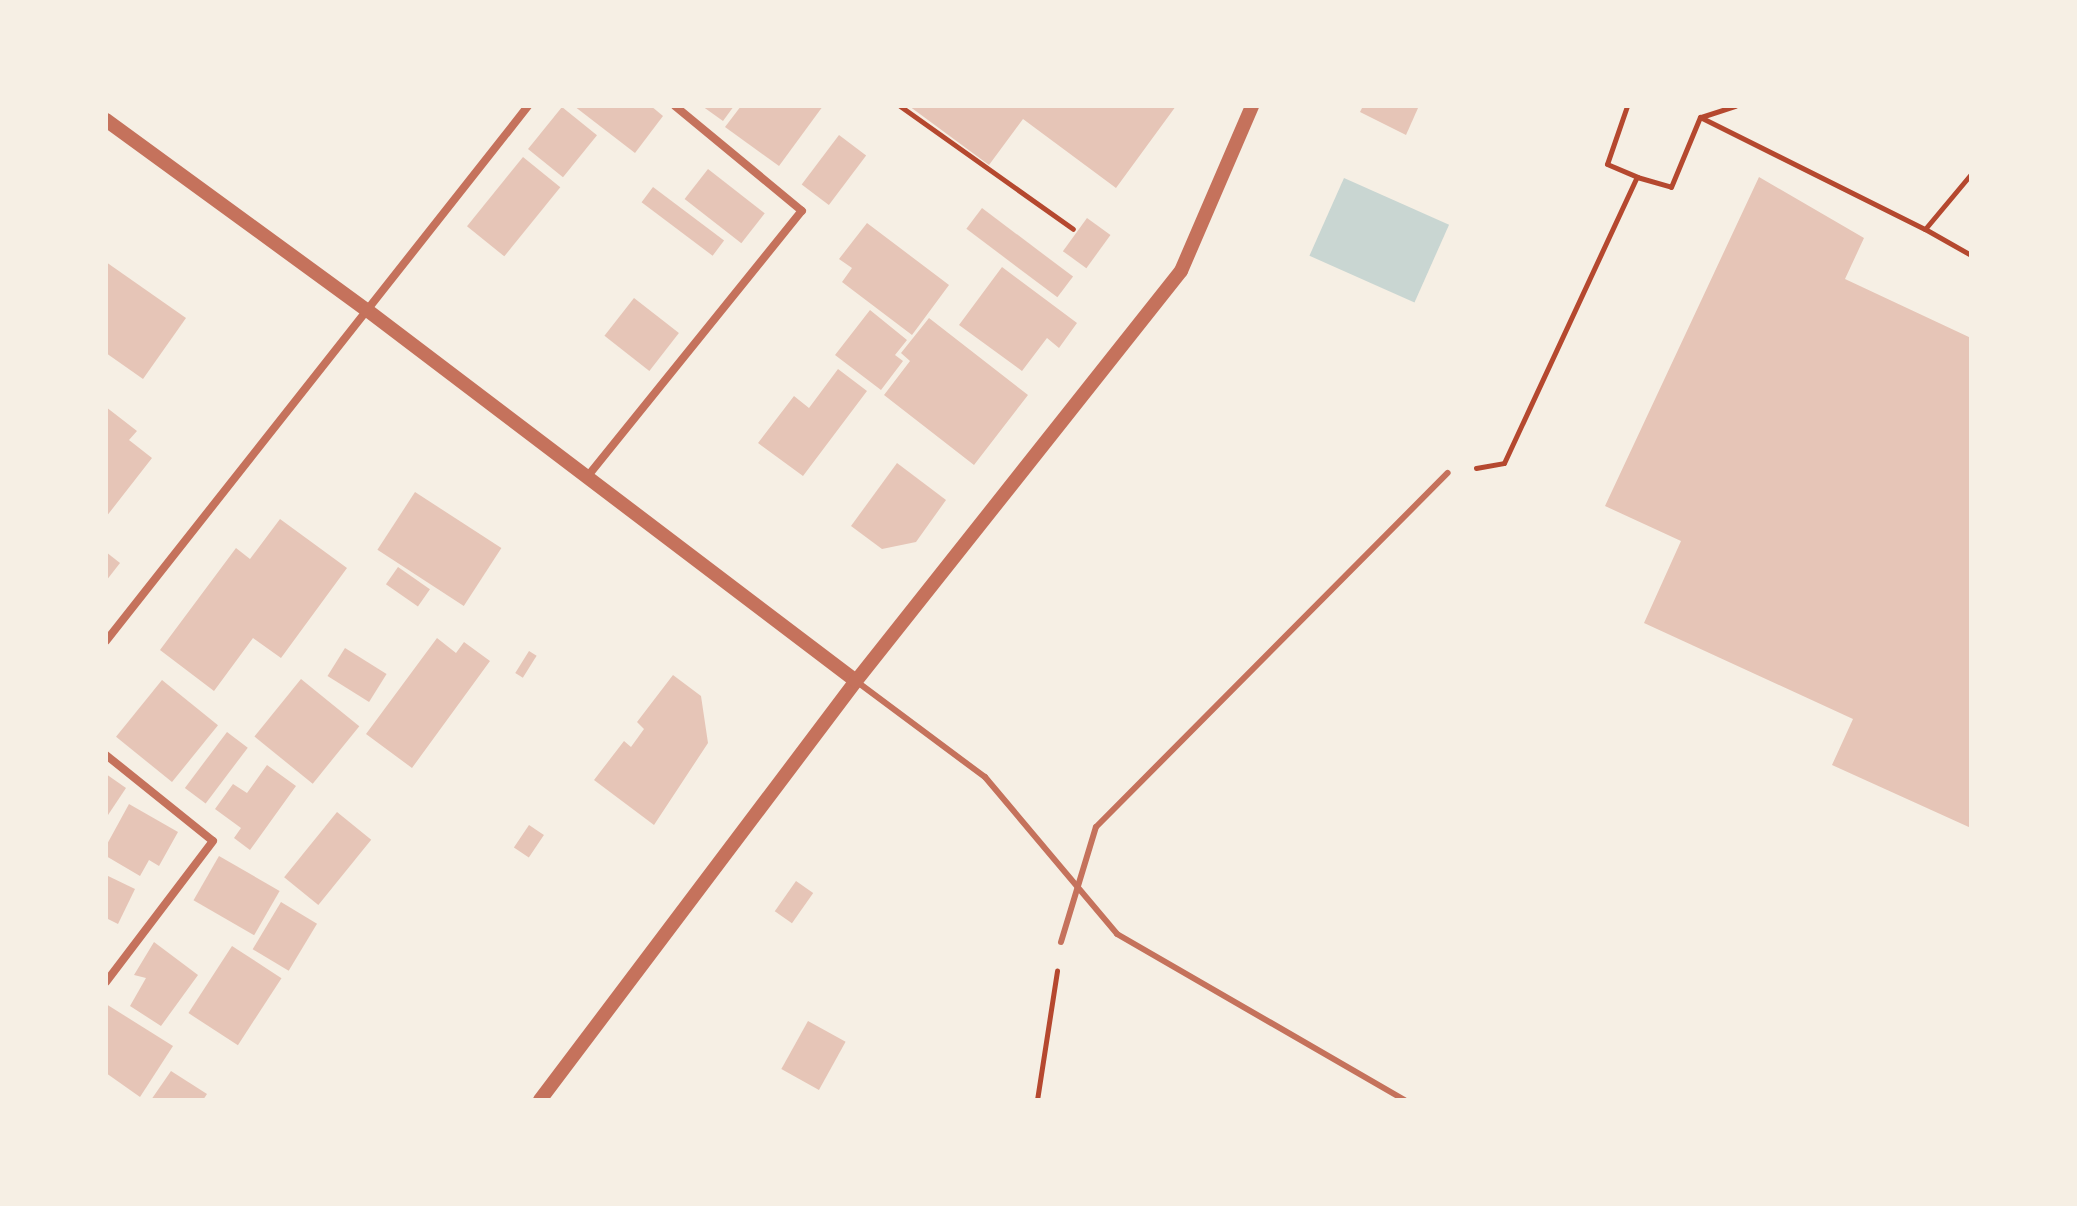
<!DOCTYPE html>
<style>
body{margin:0}
#map{position:relative;width:2077px;height:1206px;overflow:hidden;background:#f6efe4;font-family:Inter,sans-serif}
div>[style]{position:absolute}
[style*='--x']{left:calc(var(--x)*1px);top:calc(var(--y)*1px);width:calc(var(--w)*1px);rotate:calc(var(--a)*1deg)}
.water>*{inset:0;background:#c9d6d2;transform-origin:0 0}
.building>*{inset:0;background:#e6c5b7;transform-origin:0 0}
.path>*{height:5px;margin:-2.5px;padding:0 2.5px;transform-origin:2.5px;border-radius:2.5px;background:#b5482f}
.service>*{height:6px;margin:-3px;padding:0 3px;transform-origin:3px;border-radius:3px;background:#c5725c}
.minor>*{height:8px;margin:-4px;padding:0 4px;transform-origin:4px;border-radius:4px;background:#c5725c}
.tertiary>*{height:14px;margin:-7px;padding:0 7px;transform-origin:7px;border-radius:7px;background:#c5725c}
span{translate:-50% -50%;white-space:nowrap;text-align:center;line-height:1.15;-webkit-text-stroke:8px #f6efe4;paint-order:stroke}
.frame{position:absolute;inset:0;border:108px solid #f6efe4;pointer-events:none}
</style>
<div id="map">
<div class="water">
<div style="left:1344px;top:178px;width:115px;height:85px;rotate:24deg"></div>
</div>
<div class="building">
<div style="clip-path:polygon(574px 106px,651px 106px,663px 116px,635px 153px)"></div>
<div style="clip-path:polygon(702px 106px,734px 106px,723px 121px)"></div>
<div style="clip-path:polygon(741px 106px,823px 106px,779px 166px,725px 127px)"></div>
<div style="clip-path:polygon(909px 106px,1176px 106px,1116px 188px,1023px 119px,989px 165px)"></div>
<div style="clip-path:polygon(1363px 106px,1414px 106px,1418px 108px,1406px 135px,1360px 112px)"></div>
<div style="left:562px;top:107px;width:45px;height:54px;rotate:39deg"></div>
<div style="left:839px;top:135px;width:34px;height:62px;rotate:37deg"></div>
<div style="left:523px;top:157px;width:48px;height:89px;rotate:39deg"></div>
<div style="left:708px;top:169px;width:72px;height:38px;rotate:38deg"></div>
<div style="clip-path:polygon(1759px 177px,1864px 238px,1845px 279px,1971px 338px,1971px 828px,1832px 765px,1853px 719px,1644px 623px,1681px 541px,1605px 506px)"></div>
<div style="left:653px;top:187px;width:89px;height:19px;rotate:37deg"></div>
<div style="left:982px;top:208px;width:114px;height:26px;rotate:37deg"></div>
<div style="left:1087px;top:218px;width:29px;height:41px;rotate:36deg"></div>
<div style="clip-path:polygon(867px 223px,949px 285px,912px 335px,842px 282px,852px 268px,839px 259px)"></div>
<div style="clip-path:polygon(106px 262px,186px 318px,143px 379px,106px 353px)"></div>
<div style="clip-path:polygon(1002px 267px,1077px 323px,1059px 348px,1047px 338px,1022px 371px,959px 325px)"></div>
<div style="left:634px;top:298px;width:57px;height:48px;rotate:38deg"></div>
<div style="clip-path:polygon(870px 310px,907px 340px,895px 355px,903px 361px,881px 390px,835px 355px)"></div>
<div style="clip-path:polygon(929px 318px,1028px 395px,974px 465px,884px 395px,910px 361px,901px 353px)"></div>
<div style="clip-path:polygon(838px 369px,867px 391px,803px 476px,758px 443px,794px 396px,809px 408px)"></div>
<div style="clip-path:polygon(106px 407px,137px 431px,129px 440px,152px 458px,106px 517px)"></div>
<div style="clip-path:polygon(897px 463px,946px 500px,916px 542px,882px 549px,851px 526px)"></div>
<div style="left:415px;top:492px;width:103px;height:69px;rotate:33deg"></div>
<div style="clip-path:polygon(280px 519px,347px 568px,281px 658px,253px 638px,214px 691px,160px 650px,236px 548px,250px 559px)"></div>
<div style="clip-path:polygon(106px 552px,120px 563px,106px 581px)"></div>
<div style="left:398px;top:567px;width:39px;height:21px;rotate:35deg"></div>
<div style="clip-path:polygon(437px 638px,456px 653px,464px 642px,490px 661px,412px 768px,366px 734px)"></div>
<div style="left:345px;top:648px;width:49px;height:33px;rotate:32deg"></div>
<div style="left:529px;top:651px;width:9px;height:26px;rotate:32deg"></div>
<div style="clip-path:polygon(673px 675px,701px 696px,708px 743px,654px 825px,594px 780px,624px 741px,631px 747px,644px 729px,637px 722px)"></div>
<div style="left:301px;top:679px;width:75px;height:74px;rotate:39deg"></div>
<div style="left:162px;top:680px;width:72px;height:73px;rotate:39deg"></div>
<div style="left:227px;top:732px;width:26px;height:70px;rotate:37deg"></div>
<div style="clip-path:polygon(267px 765px,296px 786px,250px 850px,234px 838px,241px 828px,215px 809px,233px 784px,247px 793px)"></div>
<div style="clip-path:polygon(106px 774px,126px 788px,106px 818px)"></div>
<div style="clip-path:polygon(129px 804px,178px 832px,159px 866px,149px 860px,140px 876px,106px 856px,106px 846px)"></div>
<div style="left:337px;top:812px;width:44px;height:84px;rotate:39deg"></div>
<div style="left:529px;top:825px;width:18px;height:27px;rotate:34deg"></div>
<div style="left:219px;top:856px;width:70px;height:51px;rotate:30deg"></div>
<div style="clip-path:polygon(106px 875px,135px 889px,118px 924px,106px 918px)"></div>
<div style="left:796px;top:881px;width:21px;height:37px;rotate:35deg"></div>
<div style="left:281px;top:902px;width:42px;height:55px;rotate:31deg"></div>
<div style="clip-path:polygon(154px 942px,198px 975px,161px 1026px,130px 1006px,146px 978px,134px 975px)"></div>
<div style="left:232px;top:946px;width:59px;height:80px;rotate:33deg"></div>
<div style="clip-path:polygon(106px 1004px,173px 1046px,140px 1097px,106px 1073px)"></div>
<div style="left:808px;top:1021px;width:43px;height:55px;rotate:29deg"></div>
<div style="clip-path:polygon(171px 1071px,207px 1094px,203px 1100px,151px 1100px)"></div>
</div>
<div class="path">
<div style="--x:900;--y:106;--w:212;--a:35.4"></div>
<div style="--x:1627;--y:106;--w:61;--a:109"></div>
<div style="--x:1607;--y:164;--w:33;--a:23"></div>
<div style="--x:1701;--y:117;--w:36;--a:-18"></div>
<div style="--x:1925;--y:229;--w:53;--a:29.5"></div>
<div style="--x:1476;--y:468;--w:28;--a:-10"></div>
<div style="--x:1504;--y:463;--w:315;--a:-65.1"></div>
<div style="--x:1637;--y:177;--w:35;--a:16"></div>
<div style="--x:1671;--y:187;--w:76;--a:-67.5"></div>
<div style="--x:1700;--y:117;--w:251;--a:26.5"></div>
<div style="--x:1925;--y:229;--w:72;--a:-50.1"></div>
<div style="--x:1037;--y:1100;--w:131;--a:-81.2"></div>
</div>
<div class="service">
<div style="--x:856;--y:681;--w:161;--a:36.7"></div>
<div style="--x:985;--y:777;--w:205;--a:49.9"></div>
<div style="--x:1117;--y:934;--w:332;--a:30"></div>
<div style="--x:1061;--y:942;--w:120;--a:-73.1"></div>
<div style="--x:1096;--y:827;--w:499;--a:-45.2"></div>
</div>
<div class="minor">
<div style="--x:587;--y:477;--w:342;--a:-51.1"></div>
<div style="--x:802;--y:211;--w:165;--a:-140.4"></div>
<div style="--x:106;--y:641;--w:681;--a:-51.73"></div>
<div style="--x:106;--y:755;--w:137;--a:38.8"></div>
<div style="--x:213;--y:841;--w:177;--a:127.2"></div>
</div>
<div class="tertiary">
<div style="--x:106;--y:120;--w:323;--a:36.1"></div>
<div style="--x:367;--y:310;--w:614;--a:37.19"></div>
<div style="--x:540;--y:1100;--w:525;--a:-52.98"></div>
<div style="--x:856;--y:681;--w:523;--a:-51.6"></div>
<div style="--x:1181;--y:271;--w:180;--a:-66.7"></div>
</div>
<div class="frame"></div>
</div>
